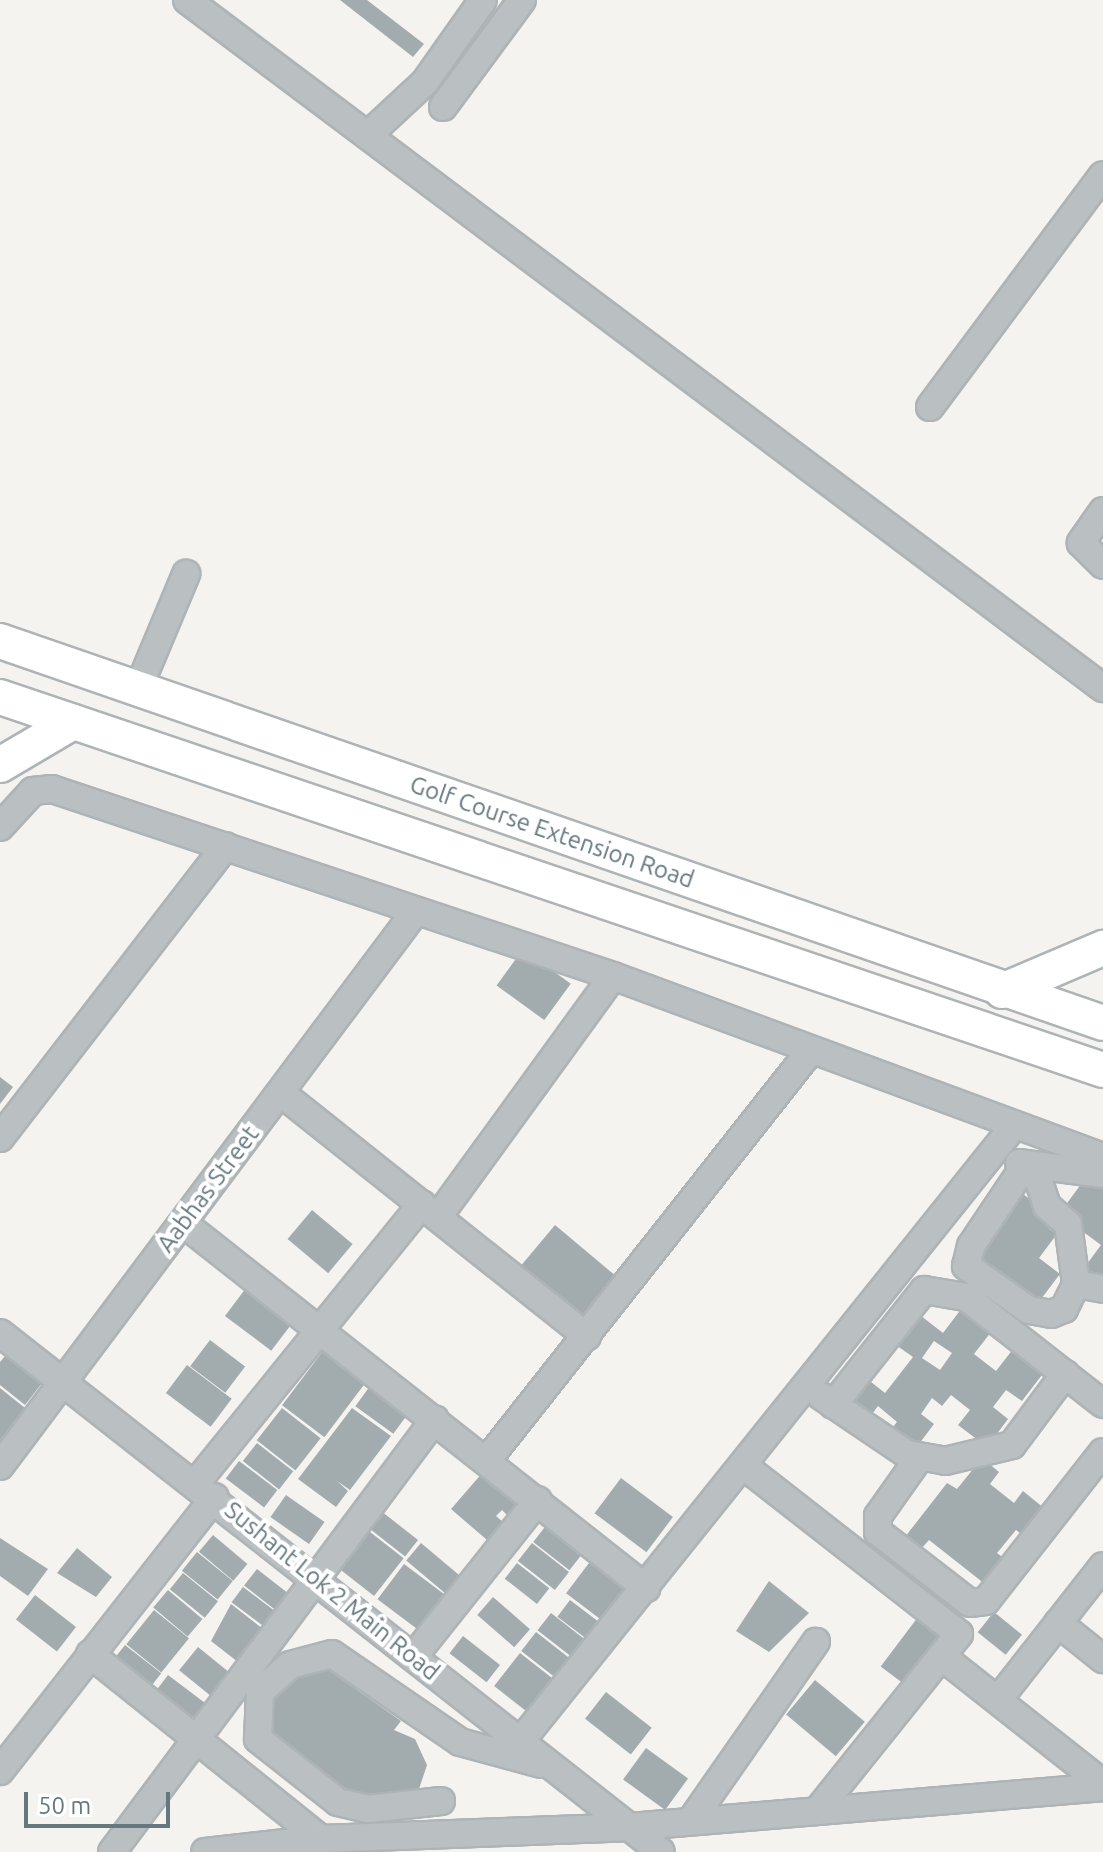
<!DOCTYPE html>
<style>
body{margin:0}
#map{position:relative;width:1103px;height:1852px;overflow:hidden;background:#f4f3f0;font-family:Ubuntu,sans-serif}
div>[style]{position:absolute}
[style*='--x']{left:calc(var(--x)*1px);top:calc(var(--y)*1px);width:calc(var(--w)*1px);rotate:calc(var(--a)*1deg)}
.building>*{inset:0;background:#a2acaf;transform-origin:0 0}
.roads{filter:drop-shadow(2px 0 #aeb4b6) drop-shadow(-2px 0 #aeb4b6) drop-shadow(0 2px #aeb4b6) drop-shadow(0 -2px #aeb4b6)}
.minor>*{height:26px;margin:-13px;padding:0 13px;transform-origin:13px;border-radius:13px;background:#bac0c2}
.major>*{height:34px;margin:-17px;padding:0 17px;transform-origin:17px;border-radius:17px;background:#fff}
span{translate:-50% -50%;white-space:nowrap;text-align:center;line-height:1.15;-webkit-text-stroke:8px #fff;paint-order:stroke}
.street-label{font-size:24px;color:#64787f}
.scale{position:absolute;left:24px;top:1792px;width:146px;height:36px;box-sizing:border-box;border:4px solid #64787f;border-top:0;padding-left:10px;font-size:24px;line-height:28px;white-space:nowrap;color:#64787f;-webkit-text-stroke:6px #fff;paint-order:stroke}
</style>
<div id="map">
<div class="building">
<div style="clip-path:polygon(340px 0,367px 0,424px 44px,413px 57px)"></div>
<div style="left:523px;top:949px;width:59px;height:45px;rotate:36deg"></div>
<div style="clip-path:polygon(0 1077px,13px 1087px,0 1104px)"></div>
<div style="clip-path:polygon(1090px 1172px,1103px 1182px,1103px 1287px,1081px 1272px,1101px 1245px,1059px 1214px)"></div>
<div style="clip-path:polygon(1020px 1192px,1057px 1219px,1049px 1229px,1057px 1234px,1039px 1258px,1060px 1274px,1035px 1307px,971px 1258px)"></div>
<div style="left:312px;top:1210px;width:53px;height:38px;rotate:40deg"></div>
<div style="left:555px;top:1225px;width:83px;height:55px;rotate:40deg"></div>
<div style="left:246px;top:1288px;width:58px;height:35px;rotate:37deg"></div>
<div style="clip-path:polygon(evenodd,965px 1304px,995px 1327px,974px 1354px,996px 1371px,1017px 1344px,1048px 1367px,1022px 1401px,1006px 1390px,993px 1407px,1008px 1419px,987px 1447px,958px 1425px,970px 1410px,951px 1395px,942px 1406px,932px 1398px,921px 1414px,934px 1424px,913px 1452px,888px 1433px,897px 1422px,878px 1406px,869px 1418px,848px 1402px,866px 1378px,885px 1393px,913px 1357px,893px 1343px,916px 1312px,943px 1333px,965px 1304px,934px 1341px,952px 1353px,940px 1370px,922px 1358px,934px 1341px)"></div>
<div style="left:210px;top:1340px;width:44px;height:33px;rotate:37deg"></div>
<div style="clip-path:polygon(10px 1350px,46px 1378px,25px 1405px,0 1385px,0 1362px)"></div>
<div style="left:323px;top:1351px;width:53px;height:68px;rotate:37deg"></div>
<div style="left:187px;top:1365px;width:56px;height:35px;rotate:37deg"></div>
<div style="left:370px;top:1386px;width:47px;height:25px;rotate:36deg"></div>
<div style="clip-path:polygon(0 1388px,25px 1408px,0 1440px)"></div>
<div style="left:282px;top:1408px;width:49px;height:41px;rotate:38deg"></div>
<div style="clip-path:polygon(352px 1408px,391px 1436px,350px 1490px,337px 1481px,348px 1491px,336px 1507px,298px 1479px)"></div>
<div style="left:257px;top:1443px;width:46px;height:23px;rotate:38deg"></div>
<div style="clip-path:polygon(982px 1458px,999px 1472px,990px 1484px,1014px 1503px,1023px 1491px,1050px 1513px,1029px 1540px,1016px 1530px,997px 1553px,1010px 1563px,990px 1588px,929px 1540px,921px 1549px,905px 1537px,947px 1483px,957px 1489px)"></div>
<div style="left:239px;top:1461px;width:48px;height:22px;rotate:37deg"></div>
<div style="clip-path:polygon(484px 1471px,520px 1502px,508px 1516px,502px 1510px,496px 1516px,503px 1522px,487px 1540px,451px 1509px)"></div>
<div style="left:621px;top:1478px;width:65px;height:44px;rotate:37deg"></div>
<div style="left:286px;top:1495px;width:47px;height:27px;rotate:35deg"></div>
<div style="left:381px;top:1511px;width:47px;height:21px;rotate:38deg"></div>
<div style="left:548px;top:1523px;width:46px;height:24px;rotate:38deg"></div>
<div style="left:365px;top:1528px;width:49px;height:48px;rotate:38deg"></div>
<div style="left:213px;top:1535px;width:45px;height:22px;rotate:40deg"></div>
<div style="clip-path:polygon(0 1538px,48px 1569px,28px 1596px,0 1576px)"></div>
<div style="left:421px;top:1543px;width:52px;height:23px;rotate:40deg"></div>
<div style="left:532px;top:1543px;width:47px;height:23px;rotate:38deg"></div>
<div style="clip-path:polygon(77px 1548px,112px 1577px,96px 1597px,57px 1573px)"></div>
<div style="left:197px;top:1552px;width:46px;height:24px;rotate:39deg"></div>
<div style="left:592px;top:1559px;width:50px;height:43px;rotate:37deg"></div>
<div style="left:517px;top:1563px;width:41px;height:20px;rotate:38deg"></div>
<div style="left:404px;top:1564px;width:50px;height:44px;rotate:37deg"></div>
<div style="left:257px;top:1569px;width:48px;height:21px;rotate:38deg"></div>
<div style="left:183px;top:1573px;width:45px;height:21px;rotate:39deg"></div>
<div style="clip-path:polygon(769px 1581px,809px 1613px,769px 1652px,736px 1631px)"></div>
<div style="left:243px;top:1587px;width:48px;height:19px;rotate:37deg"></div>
<div style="left:168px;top:1590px;width:45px;height:23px;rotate:40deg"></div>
<div style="left:35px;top:1595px;width:52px;height:31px;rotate:38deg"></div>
<div style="left:493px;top:1597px;width:49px;height:24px;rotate:41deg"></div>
<div style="left:570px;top:1600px;width:43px;height:21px;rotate:37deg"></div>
<div style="clip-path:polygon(231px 1604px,268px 1633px,243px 1666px,211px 1641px)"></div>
<div style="left:154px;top:1610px;width:45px;height:44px;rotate:39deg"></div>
<div style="left:994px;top:1612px;width:36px;height:26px;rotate:39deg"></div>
<div style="left:551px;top:1613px;width:50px;height:22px;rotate:38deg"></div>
<div style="left:918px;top:1617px;width:30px;height:62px;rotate:37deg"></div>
<div style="left:536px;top:1632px;width:48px;height:24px;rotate:38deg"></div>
<div style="left:463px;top:1636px;width:47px;height:22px;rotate:38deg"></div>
<div style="left:125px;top:1645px;width:46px;height:23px;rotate:38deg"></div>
<div style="left:198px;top:1647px;width:46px;height:30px;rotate:39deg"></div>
<div style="left:520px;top:1653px;width:52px;height:42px;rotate:38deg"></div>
<div style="clip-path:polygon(323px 1666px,401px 1721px,394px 1730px,415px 1739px,427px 1765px,418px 1792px,378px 1801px,331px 1790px,271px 1749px,261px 1707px,296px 1667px)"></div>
<div style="left:168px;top:1675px;width:46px;height:23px;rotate:37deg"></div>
<div style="left:815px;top:1680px;width:65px;height:45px;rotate:40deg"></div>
<div style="left:606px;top:1692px;width:58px;height:34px;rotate:38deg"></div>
<div style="left:646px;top:1748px;width:52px;height:39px;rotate:36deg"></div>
</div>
<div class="roads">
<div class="minor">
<div style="--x:187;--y:0;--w:1146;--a:36.91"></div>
<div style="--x:443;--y:107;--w:133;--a:-53.6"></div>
<div style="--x:368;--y:135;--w:78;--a:-42.9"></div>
<div style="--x:425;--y:82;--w:100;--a:-54.7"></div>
<div style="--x:930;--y:407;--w:289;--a:-53.3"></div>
<div style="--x:1103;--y:511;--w:39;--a:125"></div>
<div style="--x:1081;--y:543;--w:31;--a:45"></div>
<div style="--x:138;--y:689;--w:125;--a:-67.3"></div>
<div style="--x:0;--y:827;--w:49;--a:-47.5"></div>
<div style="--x:33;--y:791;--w:19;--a:-6"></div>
<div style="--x:52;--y:789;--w:591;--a:18.43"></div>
<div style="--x:613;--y:976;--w:522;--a:20.27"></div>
<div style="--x:281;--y:1093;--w:391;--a:38.5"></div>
<div style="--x:0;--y:1138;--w:369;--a:-52.3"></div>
<div style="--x:1019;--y:1163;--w:83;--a:7.6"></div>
<div style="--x:1026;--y:1164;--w:99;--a:123.9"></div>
<div style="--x:971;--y:1246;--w:21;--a:104"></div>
<div style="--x:966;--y:1266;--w:77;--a:34.9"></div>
<div style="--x:1029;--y:1310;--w:22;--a:10"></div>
<div style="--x:1051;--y:1314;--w:14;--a:-21"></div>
<div style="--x:1064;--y:1309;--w:28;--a:-64"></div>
<div style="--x:1076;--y:1284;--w:27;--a:10"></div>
<div style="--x:1034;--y:1166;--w:42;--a:72"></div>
<div style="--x:1047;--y:1206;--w:28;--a:41"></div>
<div style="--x:1068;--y:1224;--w:61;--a:82.4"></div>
<div style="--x:438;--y:1217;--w:298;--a:-54"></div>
<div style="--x:183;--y:1223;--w:590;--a:38.25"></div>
<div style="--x:0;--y:1333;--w:840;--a:38.14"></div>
<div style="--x:821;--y:1396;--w:104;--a:34"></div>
<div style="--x:907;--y:1454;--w:39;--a:10"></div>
<div style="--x:945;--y:1461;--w:69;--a:-13.4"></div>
<div style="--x:1012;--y:1445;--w:89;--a:-53.3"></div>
<div style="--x:833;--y:1405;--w:147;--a:-51.6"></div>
<div style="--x:924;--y:1290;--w:43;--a:9.5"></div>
<div style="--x:966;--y:1297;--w:174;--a:38"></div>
<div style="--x:919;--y:1458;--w:71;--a:125.3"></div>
<div style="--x:878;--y:1516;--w:16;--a:90"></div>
<div style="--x:878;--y:1532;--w:116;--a:37.7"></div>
<div style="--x:970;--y:1603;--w:16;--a:-7"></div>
<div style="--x:986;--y:1601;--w:189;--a:-51.9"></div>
<div style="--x:488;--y:1459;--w:521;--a:-51.7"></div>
<div style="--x:0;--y:1466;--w:692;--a:-53.16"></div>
<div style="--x:744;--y:1466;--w:273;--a:38"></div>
<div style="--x:959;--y:1634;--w:227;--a:128.7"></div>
<div style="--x:196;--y:1483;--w:359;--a:-51"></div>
<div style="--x:1058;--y:1623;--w:58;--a:38.7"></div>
<div style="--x:90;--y:1654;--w:296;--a:38.7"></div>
<div style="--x:414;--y:1656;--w:199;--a:-51.5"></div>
<div style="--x:945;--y:1659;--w:201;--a:38.3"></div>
<div style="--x:998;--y:1700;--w:170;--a:-51.9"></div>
<div style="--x:520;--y:1742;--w:788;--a:-51.28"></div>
<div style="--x:0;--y:1771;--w:348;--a:-51.9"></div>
<div style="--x:441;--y:1801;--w:73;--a:173.7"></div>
<div style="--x:368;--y:1809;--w:31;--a:-167"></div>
<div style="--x:338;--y:1802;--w:102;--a:-141.8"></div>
<div style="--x:258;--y:1739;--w:47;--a:-87.6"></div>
<div style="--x:260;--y:1692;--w:40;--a:-42"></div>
<div style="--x:290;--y:1665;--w:43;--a:-14.7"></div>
<div style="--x:332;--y:1654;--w:155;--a:34.5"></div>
<div style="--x:460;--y:1742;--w:84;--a:15.2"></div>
<div style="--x:693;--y:1818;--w:215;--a:-55.1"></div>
<div style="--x:112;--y:1852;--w:540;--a:-53.28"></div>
<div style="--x:205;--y:1852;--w:117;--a:-6.4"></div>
<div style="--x:321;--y:1839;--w:307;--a:-2.2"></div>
<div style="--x:628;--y:1827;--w:477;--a:-4.8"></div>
</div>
<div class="major">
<div style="--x:0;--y:641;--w:1167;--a:19.1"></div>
<div style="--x:0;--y:697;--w:1164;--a:18.68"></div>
<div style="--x:0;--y:765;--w:85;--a:-30.5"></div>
<div style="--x:1002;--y:991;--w:110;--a:-23.1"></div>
</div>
</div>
<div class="street-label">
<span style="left:552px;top:832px;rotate:19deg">Golf Course Extension Road</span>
<span style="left:208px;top:1189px;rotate:-53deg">Aabhas Street</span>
<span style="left:332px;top:1591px;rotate:39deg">Sushant Lok 2 Main Road</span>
</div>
<div class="scale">50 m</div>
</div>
